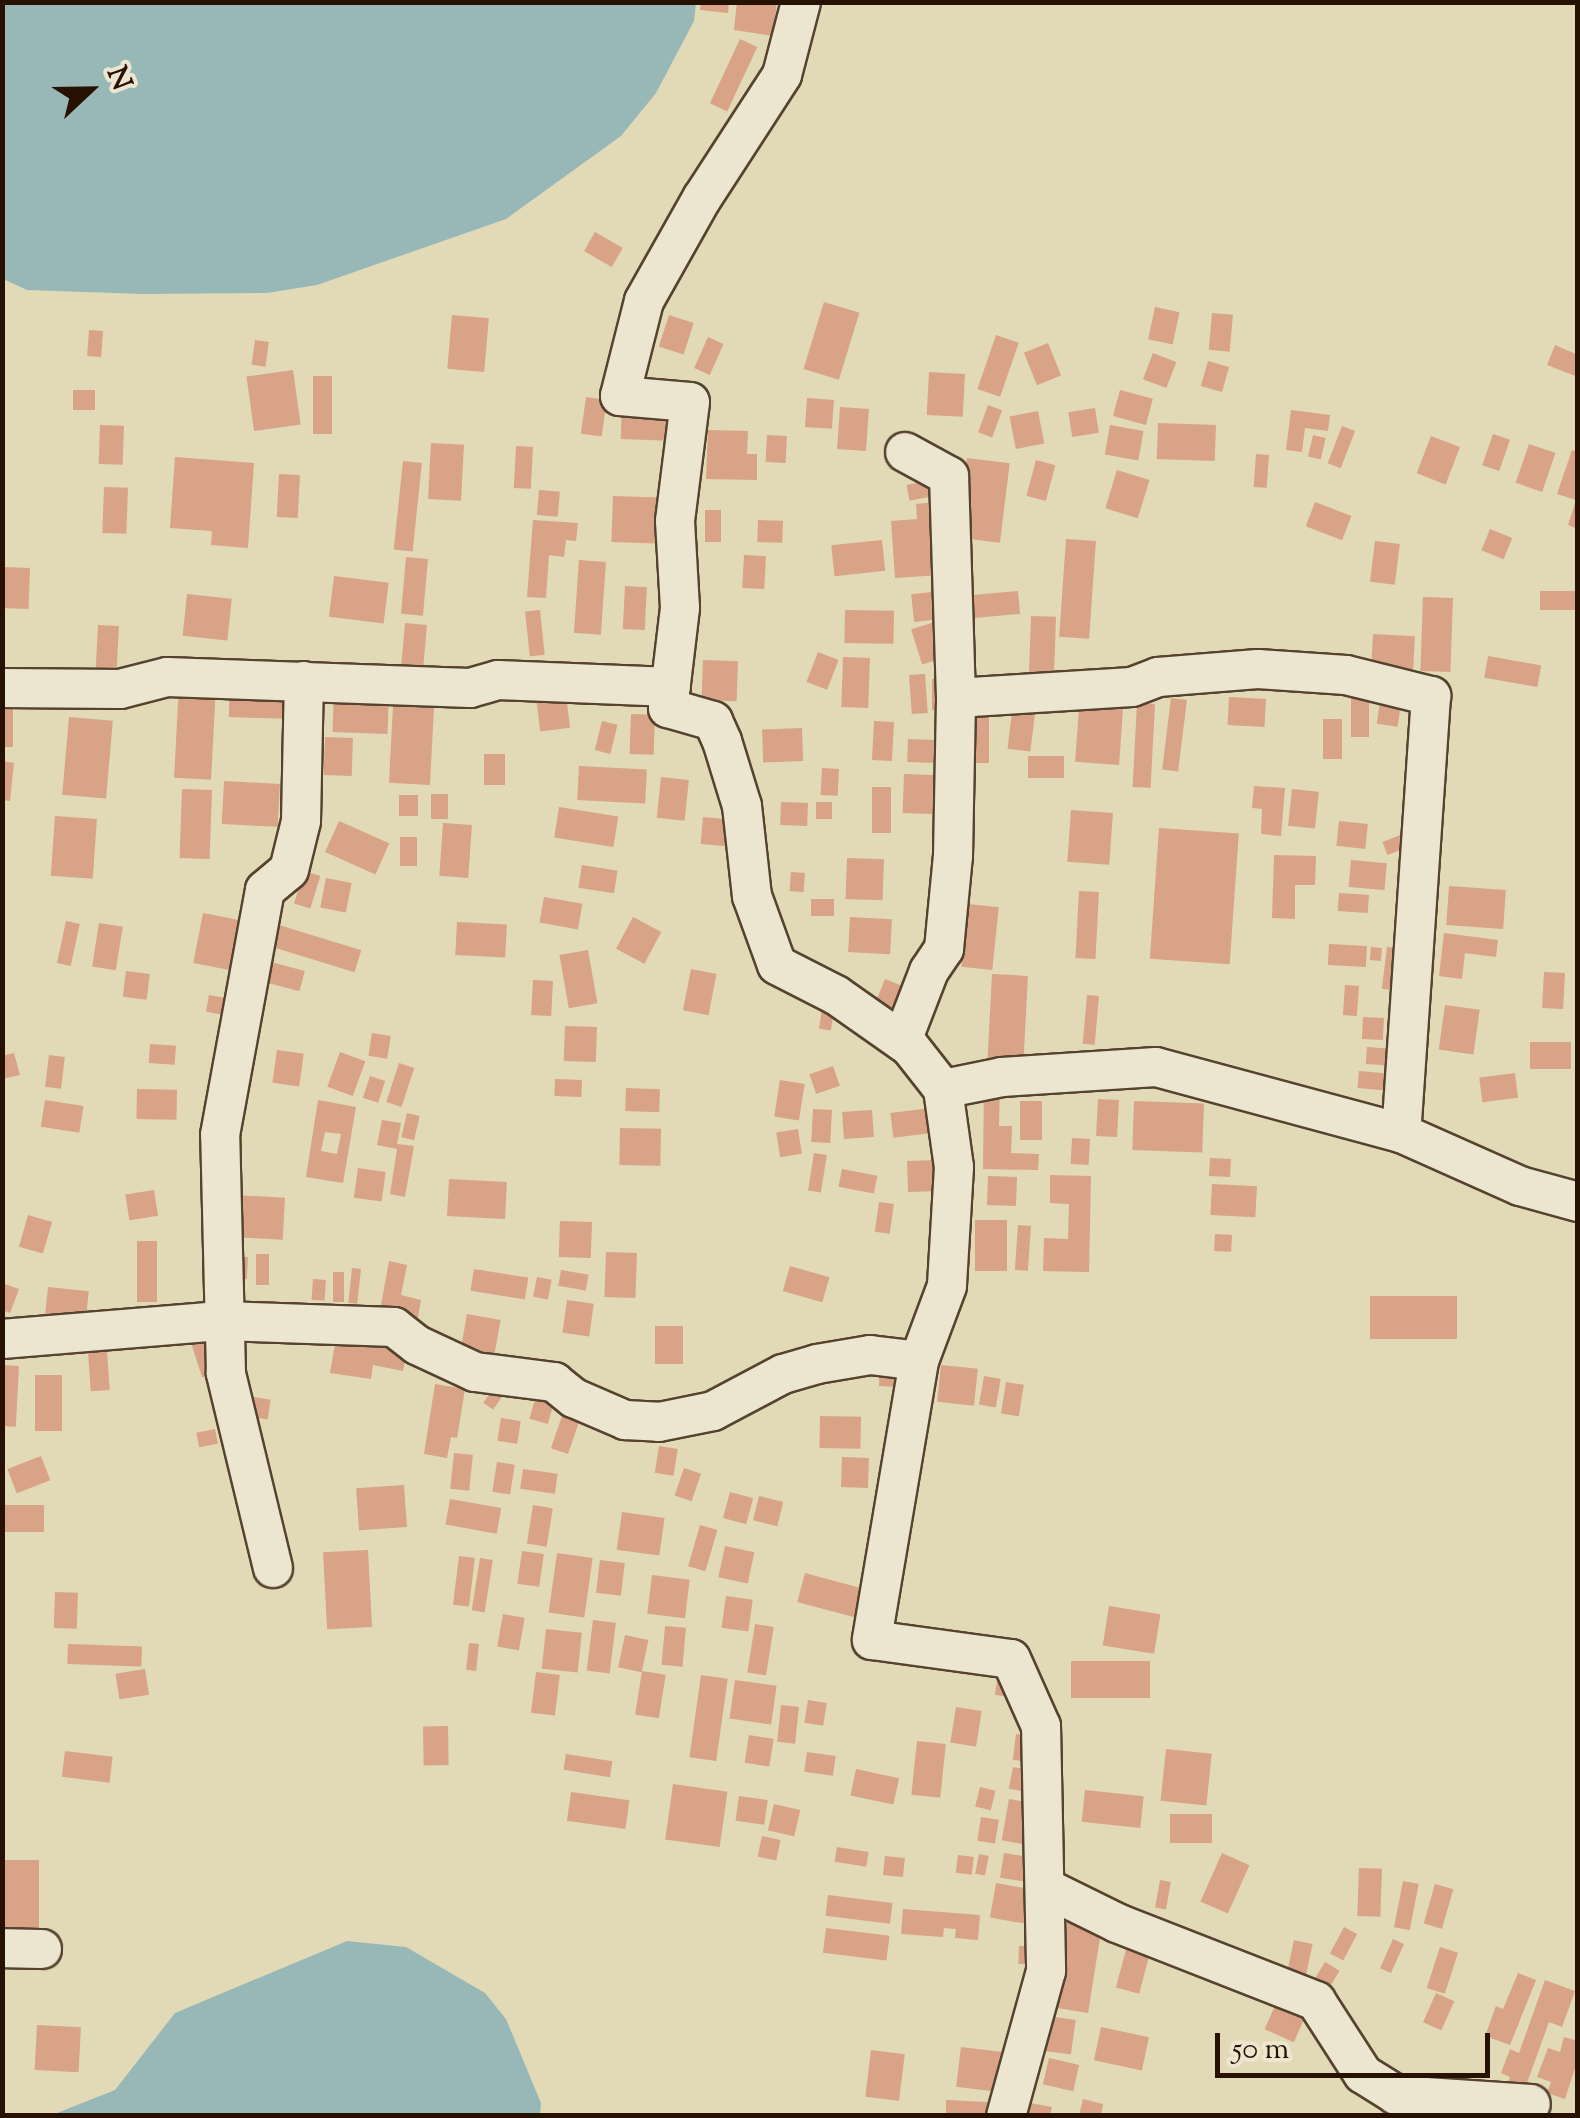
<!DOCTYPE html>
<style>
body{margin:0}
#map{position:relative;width:1580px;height:2118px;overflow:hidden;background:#e2d9b6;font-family:"Sorts Mill Goudy",serif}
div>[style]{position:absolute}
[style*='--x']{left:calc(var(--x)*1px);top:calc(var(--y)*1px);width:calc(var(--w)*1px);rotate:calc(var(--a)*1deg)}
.water>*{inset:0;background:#98b8b8}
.building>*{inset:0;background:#d8a387;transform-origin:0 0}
.roads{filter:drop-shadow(2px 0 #56432f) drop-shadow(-2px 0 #56432f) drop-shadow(0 2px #56432f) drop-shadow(0 -2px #56432f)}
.minor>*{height:38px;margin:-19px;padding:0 19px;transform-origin:19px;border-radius:19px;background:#ece6d0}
span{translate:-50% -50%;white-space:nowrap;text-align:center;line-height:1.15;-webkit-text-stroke:8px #ece6d0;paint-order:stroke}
.frame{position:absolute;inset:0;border:5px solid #271102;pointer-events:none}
.north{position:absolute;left:40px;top:40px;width:100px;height:100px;-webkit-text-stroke:8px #ece6d0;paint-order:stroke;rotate:68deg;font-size:28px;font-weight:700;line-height:40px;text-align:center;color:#271102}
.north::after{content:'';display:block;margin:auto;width:35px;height:45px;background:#271102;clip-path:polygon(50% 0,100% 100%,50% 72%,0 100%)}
.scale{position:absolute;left:1215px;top:2033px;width:275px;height:45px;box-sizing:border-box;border:5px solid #271102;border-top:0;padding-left:12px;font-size:30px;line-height:35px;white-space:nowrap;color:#271102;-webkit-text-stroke:8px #ece6d0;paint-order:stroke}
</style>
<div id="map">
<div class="water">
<div style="clip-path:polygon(3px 2px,696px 2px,696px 3px,694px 21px,656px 93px,621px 136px,506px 219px,317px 285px,267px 293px,143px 294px,27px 290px,3px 279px)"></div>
<div style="clip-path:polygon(347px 1941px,406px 1947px,485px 1993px,506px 2019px,541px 2103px,540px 2115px,52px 2115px,115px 2090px,175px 2013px)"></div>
</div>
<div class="building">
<div style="clip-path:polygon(701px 2px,729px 2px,728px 13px,700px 10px)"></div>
<div style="clip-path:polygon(737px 2px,777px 2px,773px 36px,734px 30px)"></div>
<div style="left:740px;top:39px;width:19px;height:71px;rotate:25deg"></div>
<div style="left:595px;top:232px;width:32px;height:22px;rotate:30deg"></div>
<div style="left:824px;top:302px;width:37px;height:70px;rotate:17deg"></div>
<div style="left:1155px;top:307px;width:25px;height:33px;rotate:12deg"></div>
<div style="left:1212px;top:313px;width:21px;height:37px;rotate:5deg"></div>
<div style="left:452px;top:315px;width:37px;height:54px;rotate:5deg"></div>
<div style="left:669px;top:315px;width:26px;height:33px;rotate:18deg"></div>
<div style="left:89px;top:330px;width:14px;height:26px;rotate:4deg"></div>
<div style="left:996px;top:335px;width:24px;height:57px;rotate:19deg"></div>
<div style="left:708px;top:337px;width:17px;height:34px;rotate:24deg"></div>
<div style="left:255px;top:340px;width:14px;height:25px;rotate:8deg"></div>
<div style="left:1048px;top:343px;width:35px;height:26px;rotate:68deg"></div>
<div style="clip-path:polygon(1555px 345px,1578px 355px,1578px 377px,1547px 365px)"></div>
<div style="left:1153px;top:353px;width:25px;height:28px;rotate:21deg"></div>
<div style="left:1208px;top:361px;width:22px;height:26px;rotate:16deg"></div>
<div style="left:293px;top:370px;width:55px;height:47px;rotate:82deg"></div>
<div style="left:929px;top:372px;width:36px;height:43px;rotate:3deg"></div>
<div style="left:313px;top:376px;width:19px;height:58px"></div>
<div style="left:73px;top:390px;width:22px;height:20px"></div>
<div style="left:1120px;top:390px;width:34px;height:27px;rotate:15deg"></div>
<div style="left:586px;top:397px;width:21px;height:37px;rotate:8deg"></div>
<div style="left:807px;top:398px;width:27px;height:29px;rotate:4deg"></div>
<div style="left:622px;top:403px;width:55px;height:36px;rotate:2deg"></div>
<div style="left:988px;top:405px;width:15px;height:29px;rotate:20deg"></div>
<div style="left:840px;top:407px;width:29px;height:42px;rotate:4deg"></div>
<div style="left:1095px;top:408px;width:25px;height:27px;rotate:81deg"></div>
<div style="clip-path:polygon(1291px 410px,1330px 415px,1328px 431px,1305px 428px,1302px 452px,1286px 450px)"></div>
<div style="left:1038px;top:411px;width:33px;height:29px;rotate:79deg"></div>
<div style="left:1158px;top:423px;width:58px;height:36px;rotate:2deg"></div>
<div style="left:100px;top:425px;width:24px;height:39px;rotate:2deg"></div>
<div style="left:1110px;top:425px;width:34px;height:30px;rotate:10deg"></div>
<div style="left:1342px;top:426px;width:14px;height:40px;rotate:21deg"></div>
<div style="clip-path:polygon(708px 430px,748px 431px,747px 454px,757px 454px,757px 480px,706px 479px)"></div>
<div style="left:1493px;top:434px;width:18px;height:33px;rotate:19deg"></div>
<div style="left:767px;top:435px;width:20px;height:27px;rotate:3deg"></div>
<div style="left:1313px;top:435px;width:13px;height:22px;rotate:13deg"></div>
<div style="left:1431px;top:436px;width:31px;height:40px;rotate:21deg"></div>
<div style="left:431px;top:443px;width:33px;height:56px;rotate:3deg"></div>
<div style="left:1529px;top:444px;width:28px;height:41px;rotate:19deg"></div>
<div style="left:516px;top:446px;width:17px;height:42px;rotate:3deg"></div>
<div style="clip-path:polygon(1572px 450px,1578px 452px,1578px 529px,1568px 525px,1576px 500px,1557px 494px)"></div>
<div style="left:1256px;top:454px;width:13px;height:33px;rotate:4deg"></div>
<div style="clip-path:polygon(175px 457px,254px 463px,248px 548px,211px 545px,212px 531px,170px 528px)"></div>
<div style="left:967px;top:458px;width:43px;height:80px;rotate:7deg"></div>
<div style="left:1036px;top:460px;width:20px;height:37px;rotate:15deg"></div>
<div style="left:403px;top:461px;width:19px;height:89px;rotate:6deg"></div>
<div style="left:1117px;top:470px;width:34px;height:40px;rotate:17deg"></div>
<div style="left:279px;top:474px;width:21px;height:43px;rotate:3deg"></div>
<div style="left:932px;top:480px;width:16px;height:26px;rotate:79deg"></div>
<div style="left:104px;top:487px;width:24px;height:46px;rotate:2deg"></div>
<div style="left:539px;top:490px;width:21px;height:25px;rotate:5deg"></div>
<div style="left:613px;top:496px;width:53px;height:46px;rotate:2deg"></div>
<div style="clip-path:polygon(935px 502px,940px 575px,895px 578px,891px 521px,917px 519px,916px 504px)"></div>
<div style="left:1315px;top:502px;width:39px;height:26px;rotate:21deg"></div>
<div style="left:705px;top:510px;width:16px;height:32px"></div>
<div style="clip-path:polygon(533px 520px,578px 523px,576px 541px,566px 540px,564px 557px,549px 555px,546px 598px,527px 597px)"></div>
<div style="left:758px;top:520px;width:25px;height:22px;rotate:2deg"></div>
<div style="left:1490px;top:529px;width:24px;height:23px;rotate:22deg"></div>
<div style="left:1066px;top:539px;width:30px;height:98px;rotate:4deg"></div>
<div style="left:882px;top:540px;width:31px;height:51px;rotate:84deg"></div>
<div style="left:1375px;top:541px;width:25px;height:41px;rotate:7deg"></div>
<div style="left:744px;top:555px;width:22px;height:33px;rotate:3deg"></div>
<div style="left:406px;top:557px;width:22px;height:57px;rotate:5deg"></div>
<div style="left:579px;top:560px;width:27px;height:73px;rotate:4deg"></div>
<div style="left:2px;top:567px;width:28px;height:41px;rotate:2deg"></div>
<div style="left:334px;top:576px;width:55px;height:41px;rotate:7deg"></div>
<div style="left:625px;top:586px;width:22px;height:43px;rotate:3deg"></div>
<div style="left:941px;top:591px;width:28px;height:30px;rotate:84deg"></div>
<div style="left:1018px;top:591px;width:23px;height:57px;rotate:85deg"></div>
<div style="left:1540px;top:591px;width:38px;height:19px"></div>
<div style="left:187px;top:594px;width:45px;height:42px;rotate:6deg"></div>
<div style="left:1423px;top:597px;width:30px;height:74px;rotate:2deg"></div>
<div style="left:540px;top:610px;width:45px;height:15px;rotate:84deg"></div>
<div style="left:845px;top:610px;width:49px;height:33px;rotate:1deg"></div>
<div style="left:1031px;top:616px;width:25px;height:66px;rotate:2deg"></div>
<div style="left:938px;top:621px;width:37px;height:28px;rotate:73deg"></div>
<div style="left:405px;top:623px;width:22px;height:48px;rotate:5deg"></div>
<div style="left:98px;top:625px;width:21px;height:54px;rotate:3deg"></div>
<div style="left:1373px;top:634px;width:42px;height:33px;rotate:3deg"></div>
<div style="left:818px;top:652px;width:22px;height:32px;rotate:21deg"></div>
<div style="left:1488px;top:656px;width:54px;height:22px;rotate:10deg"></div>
<div style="left:843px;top:657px;width:27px;height:50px;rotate:2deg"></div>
<div style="left:703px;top:660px;width:35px;height:40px;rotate:2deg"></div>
<div style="left:925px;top:674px;width:39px;height:16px;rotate:86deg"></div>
<div style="left:932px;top:679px;width:17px;height:31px"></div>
<div style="left:230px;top:682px;width:54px;height:35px;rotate:2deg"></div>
<div style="left:179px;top:684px;width:37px;height:94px;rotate:3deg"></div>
<div style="left:394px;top:687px;width:41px;height:96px;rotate:3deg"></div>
<div style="left:334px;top:690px;width:55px;height:42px;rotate:2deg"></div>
<div style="left:2px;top:693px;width:11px;height:54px"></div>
<div style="left:1080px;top:693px;width:44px;height:69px;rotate:4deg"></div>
<div style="left:1381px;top:694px;width:21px;height:30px;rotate:8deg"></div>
<div style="left:566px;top:695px;width:33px;height:30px;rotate:83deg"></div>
<div style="left:1229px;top:697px;width:37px;height:28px;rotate:3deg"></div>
<div style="left:1171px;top:698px;width:16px;height:72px;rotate:7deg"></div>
<div style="left:1369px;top:698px;width:39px;height:18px;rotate:90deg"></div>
<div style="left:1137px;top:703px;width:18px;height:84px;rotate:3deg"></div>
<div style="left:1013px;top:704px;width:23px;height:45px;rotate:7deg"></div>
<div style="left:964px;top:705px;width:25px;height:58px"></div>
<div style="left:631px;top:714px;width:24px;height:40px;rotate:2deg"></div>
<div style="left:69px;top:717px;width:44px;height:78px;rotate:5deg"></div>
<div style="left:1323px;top:719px;width:19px;height:40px"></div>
<div style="left:602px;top:721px;width:16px;height:30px;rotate:14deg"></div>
<div style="left:874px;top:721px;width:20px;height:39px;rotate:3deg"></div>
<div style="left:802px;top:728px;width:33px;height:40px;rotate:88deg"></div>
<div style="left:325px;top:737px;width:28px;height:38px;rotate:2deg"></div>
<div style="left:908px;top:739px;width:30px;height:23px;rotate:2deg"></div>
<div style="left:484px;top:754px;width:21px;height:31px"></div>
<div style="left:1028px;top:756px;width:36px;height:22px"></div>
<div style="clip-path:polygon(2px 761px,14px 763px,10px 801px,2px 800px)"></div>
<div style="left:579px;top:766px;width:68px;height:34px;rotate:3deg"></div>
<div style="left:822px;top:768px;width:17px;height:27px;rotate:3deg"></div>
<div style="left:904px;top:774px;width:30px;height:39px;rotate:2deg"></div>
<div style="left:661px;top:777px;width:28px;height:41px;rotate:6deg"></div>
<div style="left:224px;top:781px;width:56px;height:43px;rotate:3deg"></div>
<div style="clip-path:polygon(1254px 786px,1285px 788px,1281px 836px,1261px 834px,1262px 809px,1252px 808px)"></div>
<div style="left:872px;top:787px;width:19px;height:46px"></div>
<div style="left:182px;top:789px;width:30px;height:69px;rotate:2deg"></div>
<div style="left:1292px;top:789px;width:27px;height:37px;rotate:6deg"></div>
<div style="left:431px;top:794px;width:17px;height:25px"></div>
<div style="left:399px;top:795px;width:19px;height:21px"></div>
<div style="left:781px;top:802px;width:27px;height:23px;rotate:2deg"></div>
<div style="left:816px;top:802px;width:16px;height:17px"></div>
<div style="left:559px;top:807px;width:60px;height:31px;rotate:9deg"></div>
<div style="left:1071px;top:810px;width:42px;height:52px;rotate:4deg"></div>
<div style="left:55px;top:816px;width:42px;height:60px;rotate:4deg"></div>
<div style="left:703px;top:817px;width:33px;height:27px;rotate:5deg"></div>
<div style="left:339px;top:821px;width:55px;height:34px;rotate:24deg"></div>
<div style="left:1339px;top:821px;width:29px;height:25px;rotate:6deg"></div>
<div style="left:443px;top:823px;width:29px;height:53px;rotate:4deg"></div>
<div style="left:1159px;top:828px;width:80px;height:131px;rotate:4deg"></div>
<div style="left:1403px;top:834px;width:14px;height:22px;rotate:69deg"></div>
<div style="left:400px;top:837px;width:17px;height:29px"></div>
<div style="clip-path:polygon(1274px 855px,1316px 856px,1315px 885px,1295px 885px,1295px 919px,1272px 918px)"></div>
<div style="left:847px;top:858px;width:37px;height:41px;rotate:2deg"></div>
<div style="left:1351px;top:860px;width:36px;height:27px;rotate:5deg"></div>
<div style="left:582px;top:865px;width:36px;height:23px;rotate:9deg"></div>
<div style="left:304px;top:871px;width:17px;height:34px;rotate:17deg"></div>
<div style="left:791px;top:872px;width:14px;height:19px;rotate:4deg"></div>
<div style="left:326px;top:878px;width:26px;height:30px;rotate:11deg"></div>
<div style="left:1449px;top:886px;width:57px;height:39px;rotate:4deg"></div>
<div style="left:1079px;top:891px;width:20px;height:67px;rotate:3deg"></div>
<div style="left:1339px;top:893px;width:30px;height:18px;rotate:4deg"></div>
<div style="left:544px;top:897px;width:39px;height:26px;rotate:10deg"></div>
<div style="left:811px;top:899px;width:23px;height:17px"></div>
<div style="left:968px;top:904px;width:31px;height:63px;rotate:6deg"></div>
<div style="left:203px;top:913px;width:46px;height:51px;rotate:11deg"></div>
<div style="left:633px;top:917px;width:32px;height:36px;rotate:28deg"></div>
<div style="left:850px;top:917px;width:42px;height:35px;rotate:3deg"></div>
<div style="left:66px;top:921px;width:14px;height:43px;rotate:12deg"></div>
<div style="left:457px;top:922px;width:50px;height:33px;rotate:3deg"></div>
<div style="left:99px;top:923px;width:24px;height:44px;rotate:9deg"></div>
<div style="left:279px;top:925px;width:86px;height:23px;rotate:17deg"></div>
<div style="clip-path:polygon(1444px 933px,1498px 940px,1496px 957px,1465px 953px,1462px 979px,1439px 976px)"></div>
<div style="left:1329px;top:944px;width:38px;height:21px;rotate:3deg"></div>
<div style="left:1371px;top:947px;width:11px;height:13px;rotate:5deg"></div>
<div style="left:1387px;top:947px;width:17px;height:42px;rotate:7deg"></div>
<div style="left:588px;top:950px;width:54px;height:29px;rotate:80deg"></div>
<div style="left:271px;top:962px;width:35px;height:21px;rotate:15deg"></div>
<div style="left:691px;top:969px;width:26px;height:42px;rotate:11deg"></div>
<div style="left:126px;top:971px;width:24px;height:26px;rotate:7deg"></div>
<div style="left:1544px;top:972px;width:21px;height:36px;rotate:3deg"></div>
<div style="left:992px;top:974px;width:36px;height:86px;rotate:3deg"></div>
<div style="left:885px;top:979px;width:32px;height:28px;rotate:22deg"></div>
<div style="left:533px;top:980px;width:20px;height:35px;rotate:3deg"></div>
<div style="left:1345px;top:985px;width:14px;height:30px;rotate:4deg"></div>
<div style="left:209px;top:995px;width:17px;height:17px;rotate:10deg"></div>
<div style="left:1087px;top:995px;width:12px;height:49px;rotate:5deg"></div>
<div style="left:823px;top:1003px;width:12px;height:26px;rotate:9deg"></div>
<div style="left:1445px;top:1005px;width:35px;height:45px;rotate:8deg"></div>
<div style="left:1363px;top:1017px;width:21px;height:22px;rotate:3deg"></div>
<div style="left:565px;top:1026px;width:32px;height:35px;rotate:2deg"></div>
<div style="left:372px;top:1033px;width:19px;height:23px;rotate:9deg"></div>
<div style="left:1530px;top:1042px;width:41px;height:27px"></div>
<div style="left:150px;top:1044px;width:26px;height:19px;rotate:4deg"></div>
<div style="left:1367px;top:1047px;width:27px;height:17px;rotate:4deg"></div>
<div style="left:277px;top:1050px;width:27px;height:33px;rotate:8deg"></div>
<div style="left:340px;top:1052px;width:27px;height:37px;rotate:20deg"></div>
<div style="clip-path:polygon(14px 1053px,20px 1075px,2px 1079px,2px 1056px)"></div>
<div style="left:49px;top:1055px;width:16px;height:32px;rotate:7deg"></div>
<div style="left:399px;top:1063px;width:16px;height:41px;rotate:18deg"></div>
<div style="left:833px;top:1066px;width:21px;height:25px;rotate:71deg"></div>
<div style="left:1359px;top:1071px;width:32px;height:17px;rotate:5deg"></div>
<div style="left:1515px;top:1073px;width:25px;height:36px;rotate:83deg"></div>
<div style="left:370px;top:1076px;width:16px;height:23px;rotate:18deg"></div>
<div style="left:555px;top:1079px;width:27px;height:17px;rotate:2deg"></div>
<div style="left:780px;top:1080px;width:25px;height:37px;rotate:9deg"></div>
<div style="clip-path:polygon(984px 1084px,1000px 1084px,999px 1126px,1012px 1126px,1011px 1153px,1039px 1154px,1038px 1170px,983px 1169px)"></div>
<div style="left:626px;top:1088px;width:34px;height:23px;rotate:2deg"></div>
<div style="left:137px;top:1089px;width:40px;height:30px;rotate:1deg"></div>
<div style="left:1098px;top:1099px;width:21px;height:37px;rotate:3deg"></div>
<div style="left:45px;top:1100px;width:39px;height:27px;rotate:9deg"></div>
<div style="clip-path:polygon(evenodd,318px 1100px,356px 1107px,343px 1183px,306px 1177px,318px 1100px,325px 1132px,341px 1134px,337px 1154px,321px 1151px,325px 1132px)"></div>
<div style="left:1020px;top:1101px;width:22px;height:39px"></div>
<div style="left:1134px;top:1101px;width:70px;height:49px;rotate:2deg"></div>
<div style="left:939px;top:1107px;width:25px;height:49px;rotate:83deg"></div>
<div style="left:813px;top:1109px;width:19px;height:33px;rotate:3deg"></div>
<div style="left:872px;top:1110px;width:27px;height:30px;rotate:86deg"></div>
<div style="left:407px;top:1113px;width:13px;height:25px;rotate:13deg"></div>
<div style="clip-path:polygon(382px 1120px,401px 1123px,397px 1144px,414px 1146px,405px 1197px,390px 1194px,397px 1149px,377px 1145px)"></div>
<div style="left:620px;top:1128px;width:41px;height:37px;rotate:1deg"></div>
<div style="left:798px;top:1129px;width:25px;height:22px;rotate:81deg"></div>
<div style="left:1072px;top:1138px;width:18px;height:26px;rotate:3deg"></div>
<div style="left:814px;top:1153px;width:13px;height:38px;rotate:9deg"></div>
<div style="left:1210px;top:1158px;width:21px;height:18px;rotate:3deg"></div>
<div style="left:936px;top:1160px;width:31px;height:29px;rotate:88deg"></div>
<div style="left:358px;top:1168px;width:28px;height:30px;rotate:8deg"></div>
<div style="left:842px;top:1169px;width:36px;height:18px;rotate:11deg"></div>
<div style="clip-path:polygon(1050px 1175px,1091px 1176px,1089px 1272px,1043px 1271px,1044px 1238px,1068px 1239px,1069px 1204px,1050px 1203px)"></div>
<div style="left:988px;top:1176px;width:29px;height:29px;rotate:2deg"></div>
<div style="left:449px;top:1179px;width:58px;height:37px;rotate:3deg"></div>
<div style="left:1212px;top:1184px;width:45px;height:31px;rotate:3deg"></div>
<div style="left:154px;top:1190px;width:26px;height:29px;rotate:81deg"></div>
<div style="left:233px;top:1195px;width:52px;height:42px;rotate:3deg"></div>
<div style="left:879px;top:1202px;width:15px;height:30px;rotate:8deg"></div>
<div style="left:28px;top:1215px;width:25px;height:33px;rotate:16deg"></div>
<div style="left:975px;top:1220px;width:32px;height:51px"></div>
<div style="left:560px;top:1221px;width:32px;height:36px;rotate:2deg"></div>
<div style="left:1018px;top:1225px;width:13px;height:45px;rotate:4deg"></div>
<div style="left:1215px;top:1234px;width:17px;height:17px;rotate:3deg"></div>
<div style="left:157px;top:1241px;width:61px;height:20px;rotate:90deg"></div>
<div style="left:606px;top:1252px;width:31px;height:45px;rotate:2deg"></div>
<div style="left:256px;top:1254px;width:13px;height:31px"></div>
<div style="left:229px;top:1256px;width:19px;height:22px;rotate:3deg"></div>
<div style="clip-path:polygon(389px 1261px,407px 1265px,401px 1295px,421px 1300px,417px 1323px,379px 1316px)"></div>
<div style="left:790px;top:1266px;width:41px;height:26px;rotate:16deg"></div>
<div style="left:352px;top:1268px;width:9px;height:35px;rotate:6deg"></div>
<div style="left:474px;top:1269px;width:55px;height:22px;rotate:9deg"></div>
<div style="left:561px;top:1270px;width:28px;height:16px;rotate:10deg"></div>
<div style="left:333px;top:1272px;width:11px;height:30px"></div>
<div style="left:537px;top:1277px;width:15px;height:20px;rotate:11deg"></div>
<div style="left:313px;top:1279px;width:13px;height:21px;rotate:4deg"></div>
<div style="clip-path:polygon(2px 1283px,19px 1289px,10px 1313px,2px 1310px)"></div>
<div style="left:48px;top:1287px;width:41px;height:36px;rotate:6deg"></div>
<div style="left:1370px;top:1296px;width:87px;height:43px"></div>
<div style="left:567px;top:1300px;width:27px;height:33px;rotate:8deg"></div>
<div style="left:467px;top:1314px;width:34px;height:34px;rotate:10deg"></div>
<div style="left:655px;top:1326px;width:28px;height:38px"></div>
<div style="left:207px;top:1334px;width:40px;height:18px;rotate:72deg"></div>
<div style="clip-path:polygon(336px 1338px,407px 1349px,403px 1371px,373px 1365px,371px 1379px,330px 1373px)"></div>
<div style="left:107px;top:1351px;width:39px;height:19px;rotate:86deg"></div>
<div style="clip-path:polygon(880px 1362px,912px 1388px,879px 1386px)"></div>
<div style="left:2px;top:1365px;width:17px;height:61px;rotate:3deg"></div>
<div style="left:941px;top:1365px;width:37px;height:37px;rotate:6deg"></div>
<div style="left:35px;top:1375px;width:27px;height:56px"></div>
<div style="left:984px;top:1376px;width:17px;height:29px;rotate:10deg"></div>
<div style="left:1006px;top:1382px;width:18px;height:32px;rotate:9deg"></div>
<div style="left:497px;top:1383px;width:12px;height:24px;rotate:35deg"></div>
<div style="clip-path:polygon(435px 1384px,465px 1389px,457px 1438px,451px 1437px,447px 1458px,424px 1454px)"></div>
<div style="left:538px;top:1389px;width:19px;height:31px;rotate:16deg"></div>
<div style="left:247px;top:1396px;width:24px;height:20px;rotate:9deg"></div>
<div style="left:562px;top:1416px;width:18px;height:34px;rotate:19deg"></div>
<div style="left:820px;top:1416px;width:41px;height:32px;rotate:1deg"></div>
<div style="left:501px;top:1418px;width:20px;height:23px;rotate:9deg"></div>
<div style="left:215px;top:1429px;width:15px;height:19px;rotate:79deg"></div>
<div style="left:659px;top:1446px;width:19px;height:27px;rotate:9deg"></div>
<div style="left:454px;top:1453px;width:19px;height:36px;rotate:6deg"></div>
<div style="left:41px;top:1456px;width:26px;height:36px;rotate:69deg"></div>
<div style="left:842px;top:1457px;width:27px;height:30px;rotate:2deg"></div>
<div style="left:497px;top:1462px;width:18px;height:30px;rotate:9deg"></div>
<div style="left:684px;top:1468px;width:18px;height:29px;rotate:19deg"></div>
<div style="left:523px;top:1469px;width:35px;height:20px;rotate:8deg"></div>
<div style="left:404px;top:1485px;width:42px;height:48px;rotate:86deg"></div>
<div style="left:730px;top:1492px;width:24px;height:27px;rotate:15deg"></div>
<div style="left:759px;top:1496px;width:25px;height:25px;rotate:14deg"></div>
<div style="left:450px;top:1499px;width:52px;height:26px;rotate:10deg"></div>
<div style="left:44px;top:1505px;width:27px;height:42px;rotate:90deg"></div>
<div style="left:533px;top:1505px;width:20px;height:39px;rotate:9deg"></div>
<div style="left:622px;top:1512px;width:43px;height:38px;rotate:8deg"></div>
<div style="left:700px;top:1525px;width:18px;height:43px;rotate:16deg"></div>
<div style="left:725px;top:1546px;width:30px;height:32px;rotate:12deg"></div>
<div style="left:368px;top:1550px;width:77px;height:45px;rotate:87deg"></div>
<div style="left:522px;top:1551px;width:22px;height:33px;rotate:8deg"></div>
<div style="left:557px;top:1553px;width:36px;height:60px;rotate:8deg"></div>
<div style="left:459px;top:1556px;width:16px;height:49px;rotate:7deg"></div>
<div style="left:480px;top:1558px;width:13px;height:53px;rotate:9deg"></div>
<div style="left:600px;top:1560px;width:25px;height:33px;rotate:7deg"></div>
<div style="left:805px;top:1573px;width:71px;height:30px;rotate:15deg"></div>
<div style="left:652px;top:1575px;width:38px;height:39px;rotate:7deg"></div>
<div style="left:55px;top:1592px;width:23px;height:36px;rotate:2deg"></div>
<div style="left:726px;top:1596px;width:27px;height:32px;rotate:8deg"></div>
<div style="left:1109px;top:1606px;width:52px;height:40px;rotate:9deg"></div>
<div style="left:503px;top:1614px;width:22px;height:33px;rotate:10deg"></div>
<div style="left:593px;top:1620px;width:23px;height:51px;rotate:7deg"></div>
<div style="left:755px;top:1624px;width:19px;height:49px;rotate:9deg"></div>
<div style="left:665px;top:1626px;width:21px;height:39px;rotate:5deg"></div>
<div style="left:546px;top:1629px;width:36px;height:40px;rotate:6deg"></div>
<div style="left:625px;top:1635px;width:24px;height:33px;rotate:12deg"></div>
<div style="left:469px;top:1643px;width:10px;height:27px;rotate:6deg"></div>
<div style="left:68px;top:1644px;width:74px;height:20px;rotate:2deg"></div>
<div style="left:1071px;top:1661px;width:79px;height:37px"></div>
<div style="left:145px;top:1669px;width:26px;height:30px;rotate:81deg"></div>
<div style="left:642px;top:1671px;width:24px;height:44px;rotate:9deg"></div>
<div style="left:536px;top:1672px;width:24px;height:41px;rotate:7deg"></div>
<div style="left:701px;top:1675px;width:27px;height:83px;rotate:8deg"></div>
<div style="left:735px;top:1680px;width:42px;height:39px;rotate:8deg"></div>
<div style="left:997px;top:1680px;width:14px;height:15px;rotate:8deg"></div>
<div style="left:808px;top:1700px;width:19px;height:23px;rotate:9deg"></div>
<div style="left:781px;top:1705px;width:18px;height:37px;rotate:6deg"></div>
<div style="left:956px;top:1707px;width:26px;height:36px;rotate:9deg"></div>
<div style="left:448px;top:1726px;width:39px;height:25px;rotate:89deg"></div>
<div style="left:1016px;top:1734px;width:17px;height:26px;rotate:7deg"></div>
<div style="left:749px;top:1735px;width:25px;height:28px;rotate:9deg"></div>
<div style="left:917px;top:1741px;width:29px;height:54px;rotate:6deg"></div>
<div style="left:1166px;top:1749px;width:46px;height:52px;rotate:6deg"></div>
<div style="left:65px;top:1751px;width:48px;height:26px;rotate:7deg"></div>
<div style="left:807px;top:1752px;width:29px;height:20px;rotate:8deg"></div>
<div style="left:566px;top:1754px;width:47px;height:16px;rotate:9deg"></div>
<div style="left:1013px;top:1767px;width:15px;height:22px;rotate:11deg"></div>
<div style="left:856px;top:1769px;width:44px;height:27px;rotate:12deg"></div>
<div style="left:673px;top:1784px;width:55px;height:56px;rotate:8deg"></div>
<div style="left:980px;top:1787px;width:16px;height:20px;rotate:14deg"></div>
<div style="left:1085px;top:1790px;width:59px;height:32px;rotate:6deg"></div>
<div style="left:571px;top:1792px;width:59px;height:29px;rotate:8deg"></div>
<div style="left:739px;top:1796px;width:29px;height:25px;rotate:8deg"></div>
<div style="left:1009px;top:1799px;width:22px;height:42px;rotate:10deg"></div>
<div style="left:774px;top:1804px;width:27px;height:27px;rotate:13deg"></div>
<div style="left:1212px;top:1814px;width:29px;height:42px;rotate:90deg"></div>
<div style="left:981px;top:1817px;width:18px;height:24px;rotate:9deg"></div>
<div style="left:762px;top:1836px;width:19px;height:21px;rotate:12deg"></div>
<div style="left:837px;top:1847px;width:32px;height:15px;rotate:9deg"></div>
<div style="left:1004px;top:1853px;width:25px;height:25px;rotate:9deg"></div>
<div style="left:1222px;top:1853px;width:30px;height:53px;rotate:24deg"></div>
<div style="left:979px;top:1854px;width:10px;height:20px;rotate:11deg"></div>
<div style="left:958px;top:1855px;width:16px;height:18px;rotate:7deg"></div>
<div style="left:885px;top:1856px;width:20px;height:19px;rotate:6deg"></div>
<div style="left:2px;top:1860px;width:37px;height:78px"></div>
<div style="left:1359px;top:1868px;width:23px;height:48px;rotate:2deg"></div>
<div style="left:1160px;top:1880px;width:11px;height:28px;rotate:10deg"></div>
<div style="left:1403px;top:1881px;width:16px;height:47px;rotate:11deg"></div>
<div style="left:996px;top:1883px;width:35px;height:35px;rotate:10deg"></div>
<div style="left:1435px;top:1884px;width:19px;height:41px;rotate:16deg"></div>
<div style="left:828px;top:1895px;width:65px;height:21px;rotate:7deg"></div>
<div style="clip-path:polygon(903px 1909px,980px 1915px,978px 1940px,955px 1938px,956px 1929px,944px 1928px,943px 1937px,901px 1934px)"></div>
<div style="left:1064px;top:1922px;width:38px;height:86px;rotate:9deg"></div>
<div style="left:1344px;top:1927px;width:15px;height:30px;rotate:28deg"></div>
<div style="left:826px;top:1928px;width:64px;height:25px;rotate:7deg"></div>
<div style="left:1393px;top:1939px;width:12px;height:32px;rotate:24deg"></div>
<div style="left:1294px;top:1940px;width:19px;height:35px;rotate:12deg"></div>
<div style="left:1019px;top:1946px;width:25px;height:18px;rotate:2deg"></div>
<div style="left:1127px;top:1946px;width:24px;height:43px;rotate:15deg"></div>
<div style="left:1440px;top:1947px;width:19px;height:43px;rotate:18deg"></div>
<div style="left:1325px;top:1962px;width:17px;height:24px;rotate:31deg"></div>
<div style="clip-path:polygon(1518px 1973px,1536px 1980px,1510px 2045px,1485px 2036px,1496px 2006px,1503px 2009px)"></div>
<div style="clip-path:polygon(1545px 1980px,1575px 1991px,1562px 2027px,1549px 2022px,1523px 2094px,1506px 2088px,1510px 2077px,1501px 2073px,1510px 2049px,1519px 2053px)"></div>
<div style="left:1436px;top:1993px;width:20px;height:32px;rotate:24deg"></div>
<div style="left:1278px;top:1999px;width:32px;height:33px;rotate:24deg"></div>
<div style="left:1048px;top:2016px;width:28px;height:35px;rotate:8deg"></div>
<div style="left:37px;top:2025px;width:44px;height:45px;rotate:3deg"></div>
<div style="left:1101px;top:2027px;width:49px;height:34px;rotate:12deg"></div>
<div style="clip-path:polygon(1564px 2037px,1578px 2041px,1578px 2059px,1565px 2099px,1547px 2093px,1551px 2082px,1537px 2077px,1548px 2048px,1560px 2052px)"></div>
<div style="left:961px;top:2047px;width:52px;height:40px;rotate:7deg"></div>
<div style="left:871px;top:2050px;width:34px;height:47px;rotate:7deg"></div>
<div style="left:1049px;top:2058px;width:31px;height:27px;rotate:13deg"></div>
<div style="clip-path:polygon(1083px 2099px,1103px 2104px,1101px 2116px,1079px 2116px)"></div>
<div style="clip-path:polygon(946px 2100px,987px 2102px,986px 2116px,946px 2116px)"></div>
<div style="clip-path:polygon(1024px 2102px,1052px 2107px,1050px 2116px,1022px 2116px)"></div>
</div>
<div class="roads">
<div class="minor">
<div style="--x:801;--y:2;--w:75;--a:104.6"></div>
<div style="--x:782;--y:75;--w:147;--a:123"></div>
<div style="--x:702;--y:198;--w:118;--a:119.4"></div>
<div style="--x:644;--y:301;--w:98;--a:104.2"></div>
<div style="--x:620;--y:396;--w:70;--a:4.9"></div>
<div style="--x:690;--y:402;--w:120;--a:97.2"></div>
<div style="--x:675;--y:521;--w:87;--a:86.7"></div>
<div style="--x:680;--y:608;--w:101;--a:96.8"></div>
<div style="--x:668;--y:708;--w:47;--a:16.1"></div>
<div style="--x:713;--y:721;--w:22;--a:66"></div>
<div style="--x:722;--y:741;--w:68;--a:72.9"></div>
<div style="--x:742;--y:806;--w:91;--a:83.7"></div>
<div style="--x:752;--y:896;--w:73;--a:70.1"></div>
<div style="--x:777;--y:965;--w:66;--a:27"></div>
<div style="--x:836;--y:995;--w:90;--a:35.1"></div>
<div style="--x:910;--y:1047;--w:53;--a:51.8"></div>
<div style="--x:943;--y:1089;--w:79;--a:82"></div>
<div style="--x:954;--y:1167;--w:119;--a:93.4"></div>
<div style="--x:947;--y:1286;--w:80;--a:110.5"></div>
<div style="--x:919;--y:1361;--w:283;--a:99.6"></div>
<div style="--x:872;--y:1640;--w:140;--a:7.8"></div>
<div style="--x:1011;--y:1659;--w:73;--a:65.9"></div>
<div style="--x:1041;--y:1726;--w:245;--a:88.8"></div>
<div style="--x:1046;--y:1971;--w:150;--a:105.4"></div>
<div style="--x:2;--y:688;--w:118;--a:0.5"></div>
<div style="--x:120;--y:689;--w:49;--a:-14.3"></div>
<div style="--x:167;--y:677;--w:303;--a:2.1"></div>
<div style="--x:470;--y:688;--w:29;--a:-16"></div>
<div style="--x:498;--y:680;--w:173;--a:2.3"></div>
<div style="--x:956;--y:698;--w:176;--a:-3.6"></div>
<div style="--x:1132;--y:687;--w:28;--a:-21"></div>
<div style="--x:1158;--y:677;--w:100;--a:-4.6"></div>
<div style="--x:1258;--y:669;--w:88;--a:3.9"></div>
<div style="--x:1346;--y:675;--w:88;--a:13.9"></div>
<div style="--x:1431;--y:696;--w:438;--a:93.9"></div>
<div style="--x:902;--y:1041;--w:75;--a:-68.9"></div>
<div style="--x:929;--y:971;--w:27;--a:-56"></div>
<div style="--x:944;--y:949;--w:93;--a:-84.5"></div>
<div style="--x:953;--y:856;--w:158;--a:-88.9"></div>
<div style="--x:956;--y:698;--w:222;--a:-91.8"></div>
<div style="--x:949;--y:476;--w:50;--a:-151.4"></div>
<div style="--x:943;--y:1089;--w:60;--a:-11.5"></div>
<div style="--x:1002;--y:1077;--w:154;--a:-3.7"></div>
<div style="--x:1156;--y:1067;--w:254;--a:15.1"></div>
<div style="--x:1401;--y:1133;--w:130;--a:24"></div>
<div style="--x:1520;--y:1186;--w:60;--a:15.4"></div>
<div style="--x:2;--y:1339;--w:222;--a:-4.7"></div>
<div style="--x:223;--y:1321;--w:171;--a:2"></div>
<div style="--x:394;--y:1327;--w:29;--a:38"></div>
<div style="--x:417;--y:1345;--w:64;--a:25"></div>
<div style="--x:475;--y:1372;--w:80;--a:7.2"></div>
<div style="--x:554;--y:1382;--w:26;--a:39"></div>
<div style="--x:574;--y:1398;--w:56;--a:23.3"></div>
<div style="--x:625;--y:1420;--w:34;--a:3"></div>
<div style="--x:659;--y:1422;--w:55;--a:-11.5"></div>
<div style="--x:713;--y:1411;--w:79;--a:-27.9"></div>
<div style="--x:783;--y:1374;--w:35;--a:-16"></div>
<div style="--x:817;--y:1364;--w:54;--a:-9.6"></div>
<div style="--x:870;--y:1355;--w:49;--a:7"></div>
<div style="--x:273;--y:1568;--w:201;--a:-103.6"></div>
<div style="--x:226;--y:1373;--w:238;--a:-91.4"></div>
<div style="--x:220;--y:1135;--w:249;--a:-79.6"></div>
<div style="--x:265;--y:890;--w:31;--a:-40"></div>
<div style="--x:289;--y:870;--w:50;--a:-76.2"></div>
<div style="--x:301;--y:821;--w:140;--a:-88.8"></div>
<div style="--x:1046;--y:1888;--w:79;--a:26.2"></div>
<div style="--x:1117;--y:1923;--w:214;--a:21.4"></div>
<div style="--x:1316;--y:2001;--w:87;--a:57.2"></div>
<div style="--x:1363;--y:2074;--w:39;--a:32"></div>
<div style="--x:1396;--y:2095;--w:135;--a:3.8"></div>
<div style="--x:2;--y:1948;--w:40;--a:1.4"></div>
</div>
</div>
<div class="frame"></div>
<div class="north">N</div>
<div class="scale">50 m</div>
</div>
